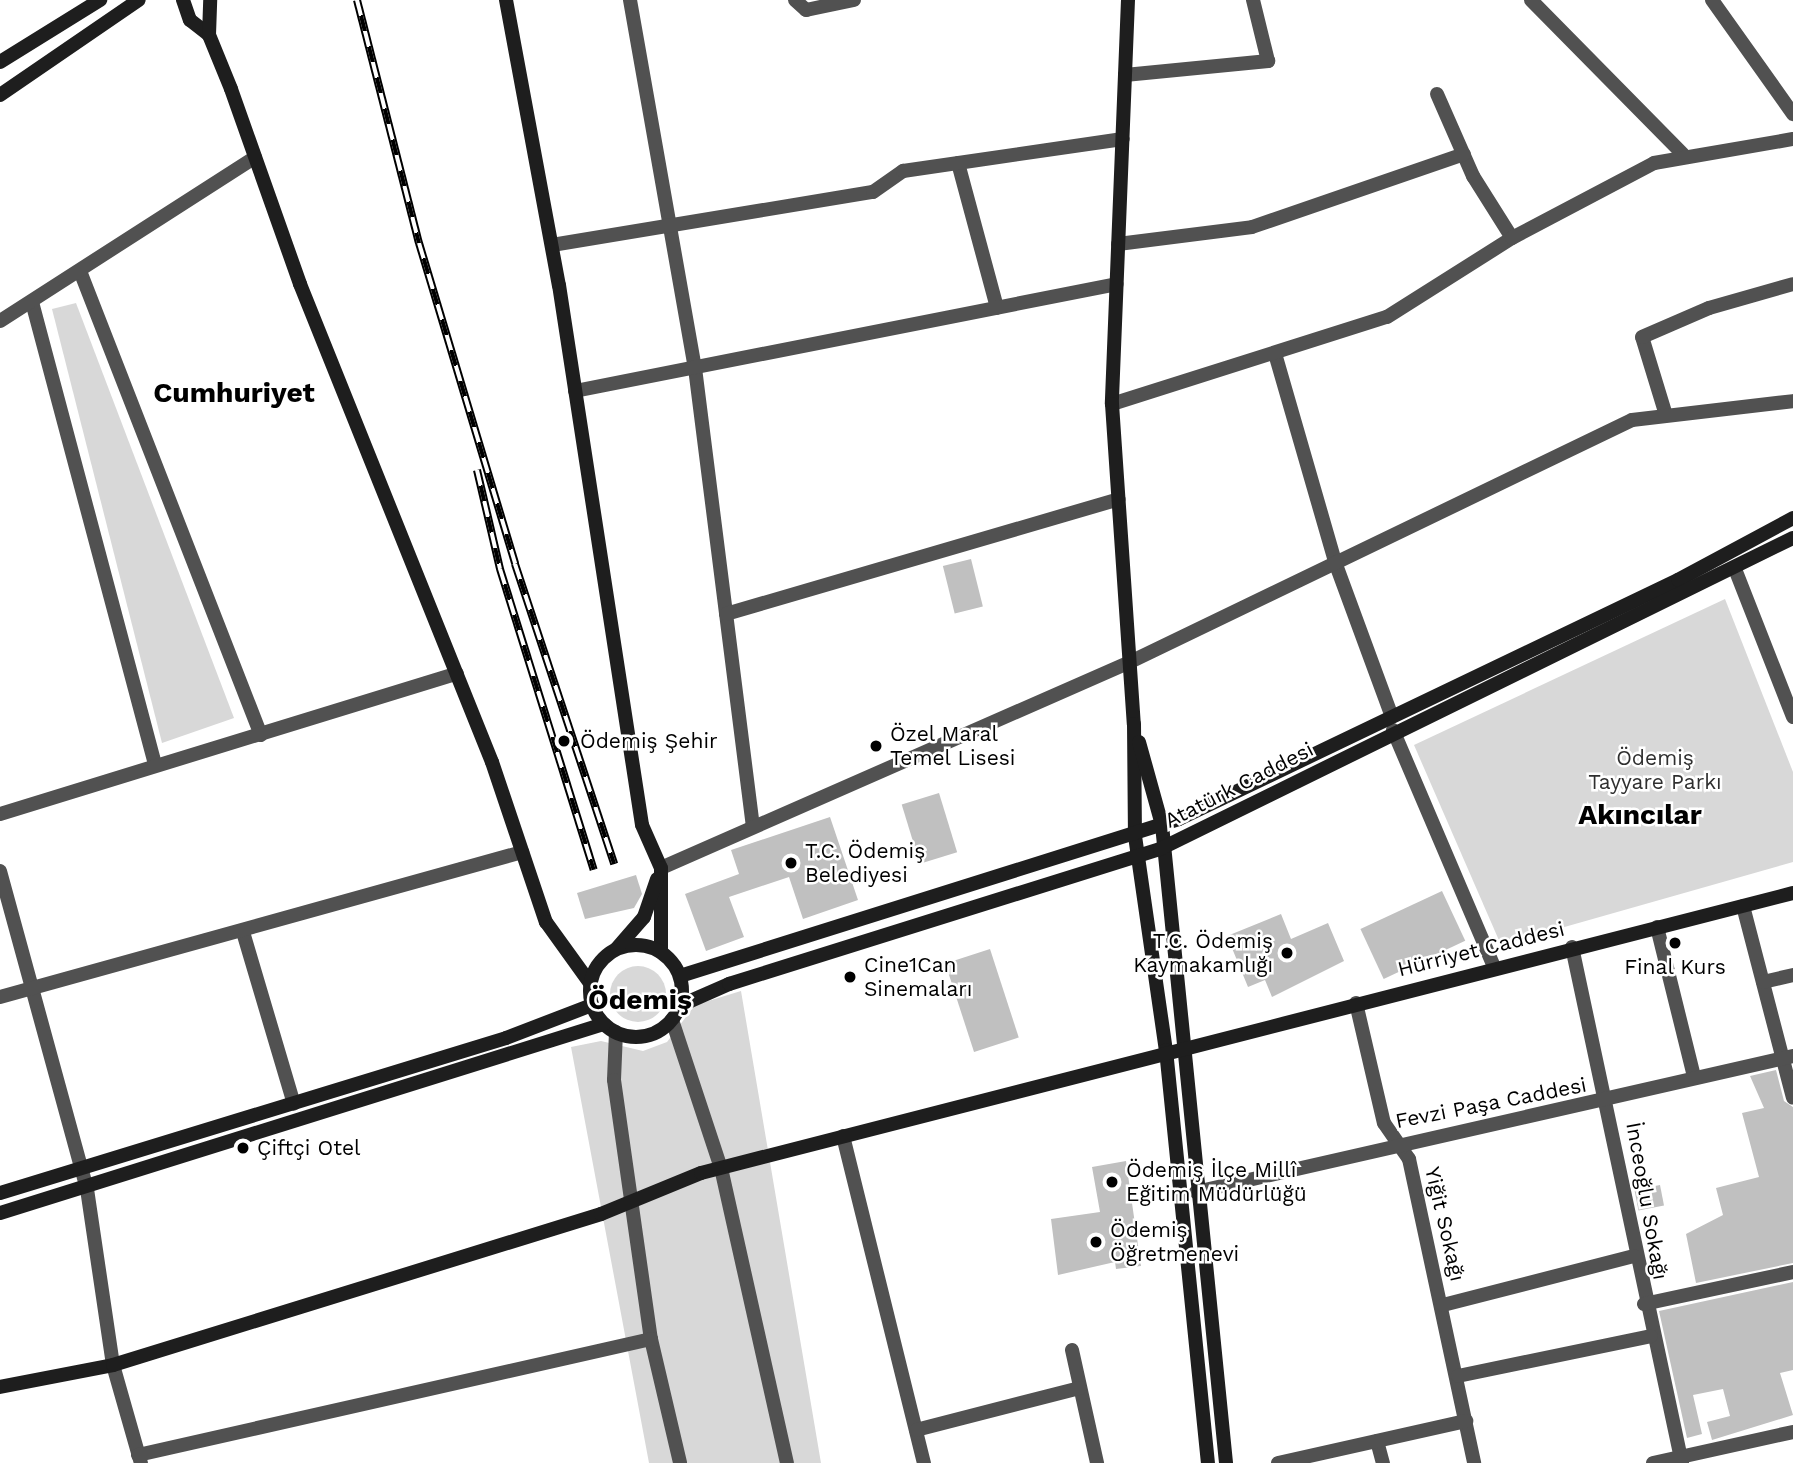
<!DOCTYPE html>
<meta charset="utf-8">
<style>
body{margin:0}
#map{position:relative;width:1793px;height:1463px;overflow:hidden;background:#fff;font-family:"Work Sans",sans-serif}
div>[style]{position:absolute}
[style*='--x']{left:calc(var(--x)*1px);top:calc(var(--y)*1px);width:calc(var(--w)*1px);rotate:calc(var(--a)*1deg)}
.green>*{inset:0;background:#d8d8d8}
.round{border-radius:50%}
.building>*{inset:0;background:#c0c0c0;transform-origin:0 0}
.street>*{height:14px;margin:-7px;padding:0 7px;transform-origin:7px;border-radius:7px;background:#515151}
.secondary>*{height:14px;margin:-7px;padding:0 7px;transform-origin:7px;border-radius:7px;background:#1e1e1e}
.secondary>.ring{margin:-7px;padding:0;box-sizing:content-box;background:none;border:14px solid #1e1e1e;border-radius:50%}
.rail>*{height:8px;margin-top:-4px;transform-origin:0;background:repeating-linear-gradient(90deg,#fff 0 16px,#000 0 32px);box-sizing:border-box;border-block:2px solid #000}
.dots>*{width:19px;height:19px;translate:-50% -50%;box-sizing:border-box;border:4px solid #fff;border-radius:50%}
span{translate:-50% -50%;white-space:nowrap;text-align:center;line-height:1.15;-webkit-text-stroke:5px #fff;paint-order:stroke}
.poi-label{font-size:21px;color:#000}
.left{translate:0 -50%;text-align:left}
.right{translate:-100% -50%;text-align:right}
.park-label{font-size:21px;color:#2f2f2f}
.street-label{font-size:21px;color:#000}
.district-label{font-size:28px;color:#000;font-weight:700}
</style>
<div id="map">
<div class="green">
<div style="clip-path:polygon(76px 303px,234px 718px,162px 743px,52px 309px)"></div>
<div style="clip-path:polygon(1725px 599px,1793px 772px,1793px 862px,1501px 945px,1414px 745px)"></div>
<div class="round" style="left:610px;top:966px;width:56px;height:56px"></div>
<div style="clip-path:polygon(741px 991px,821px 1463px,649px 1463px,571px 1047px,601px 1041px,643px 1051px,667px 1042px,695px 1005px)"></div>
</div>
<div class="building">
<div style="left:971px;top:559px;width:49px;height:29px;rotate:76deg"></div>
<div style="left:939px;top:793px;width:62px;height:39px;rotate:73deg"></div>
<div style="clip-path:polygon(830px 817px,858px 900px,803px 919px,789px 877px,729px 897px,744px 937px,706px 951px,685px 894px,739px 874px,731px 850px)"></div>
<div style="clip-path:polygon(636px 875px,642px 894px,634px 908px,585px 919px,577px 893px)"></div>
<div style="left:1442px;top:891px;width:55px;height:90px;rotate:65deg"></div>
<div style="clip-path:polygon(1281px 914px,1291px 939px,1328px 923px,1344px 961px,1272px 997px,1265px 980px,1248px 987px,1227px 936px)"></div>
<div style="left:990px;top:949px;width:93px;height:47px;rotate:72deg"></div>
<div style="clip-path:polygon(1776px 1070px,1784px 1101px,1793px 1107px,1793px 1263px,1696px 1283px,1686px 1234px,1723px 1215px,1716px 1188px,1759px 1177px,1742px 1113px,1764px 1108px,1750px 1076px)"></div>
<div style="clip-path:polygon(1126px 1161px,1141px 1266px,1116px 1269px,1115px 1262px,1058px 1275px,1051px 1219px,1100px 1212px,1092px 1167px)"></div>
<div style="left:1660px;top:1185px;width:21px;height:26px;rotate:79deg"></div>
<div style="clip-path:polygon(1793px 1282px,1793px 1370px,1780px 1373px,1793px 1415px,1712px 1440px,1707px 1422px,1730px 1416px,1723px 1389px,1693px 1395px,1702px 1434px,1687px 1438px,1659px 1311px)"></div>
</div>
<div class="street">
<div style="--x:630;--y:0;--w:374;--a:80"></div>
<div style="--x:695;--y:368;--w:462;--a:82.8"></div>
<div style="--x:795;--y:0;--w:15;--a:42"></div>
<div style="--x:806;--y:10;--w:49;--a:-11.8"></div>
<div style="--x:1531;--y:0;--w:216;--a:45.4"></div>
<div style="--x:1712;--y:0;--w:140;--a:54.6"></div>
<div style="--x:1125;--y:75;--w:144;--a:-5.6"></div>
<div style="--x:1268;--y:61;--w:63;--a:-103.8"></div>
<div style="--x:1437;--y:94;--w:90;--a:66.3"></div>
<div style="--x:1473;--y:176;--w:73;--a:57.8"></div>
<div style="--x:958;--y:163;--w:150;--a:74.9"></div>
<div style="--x:1118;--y:244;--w:135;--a:-7.2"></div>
<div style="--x:1252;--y:227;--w:224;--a:-19"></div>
<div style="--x:552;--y:245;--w:325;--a:-9.4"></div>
<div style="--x:873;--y:192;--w:37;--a:-35"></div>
<div style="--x:903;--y:171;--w:222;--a:-8.3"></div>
<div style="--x:80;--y:271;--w:498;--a:68.7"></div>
<div style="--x:32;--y:302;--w:477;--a:75.1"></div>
<div style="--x:0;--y:321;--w:303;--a:-32.7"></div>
<div style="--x:1276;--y:357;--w:213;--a:73.9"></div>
<div style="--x:1335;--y:562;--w:162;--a:69.8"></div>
<div style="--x:575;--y:391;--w:552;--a:-11.17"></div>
<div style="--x:1112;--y:404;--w:288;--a:-17.6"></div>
<div style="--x:1387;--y:317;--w:148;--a:-32.3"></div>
<div style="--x:1512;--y:238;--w:161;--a:-27.8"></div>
<div style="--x:1654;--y:163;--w:141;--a:-9.8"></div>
<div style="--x:1665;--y:412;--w:78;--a:-107"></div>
<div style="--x:1642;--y:337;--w:73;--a:-23.4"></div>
<div style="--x:1709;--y:308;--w:87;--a:-15.9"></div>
<div style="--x:1735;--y:569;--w:159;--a:68.6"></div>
<div style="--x:726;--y:614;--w:409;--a:-16.3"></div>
<div style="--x:1393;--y:730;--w:258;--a:66.9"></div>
<div style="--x:0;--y:814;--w:478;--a:-17.1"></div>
<div style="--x:661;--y:868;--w:512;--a:-23.71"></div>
<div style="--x:1130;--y:662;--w:557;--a:-25.74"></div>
<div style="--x:1632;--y:420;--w:162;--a:-6.7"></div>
<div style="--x:0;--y:871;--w:330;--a:74.7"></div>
<div style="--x:87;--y:1189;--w:178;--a:81.6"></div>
<div style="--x:113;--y:1365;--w:102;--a:74.1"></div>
<div style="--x:1743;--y:906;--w:198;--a:75.4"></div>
<div style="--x:1657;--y:927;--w:154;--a:76.1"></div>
<div style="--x:243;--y:932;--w:179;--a:73.5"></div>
<div style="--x:1572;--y:947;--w:528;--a:77.97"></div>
<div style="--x:1763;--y:982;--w:31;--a:-13"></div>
<div style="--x:0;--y:997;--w:542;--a:-15.52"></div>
<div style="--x:1356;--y:1003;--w:123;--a:76.9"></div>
<div style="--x:1384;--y:1123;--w:44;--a:55.2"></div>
<div style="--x:1409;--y:1159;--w:311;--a:77.9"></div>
<div style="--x:672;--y:1020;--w:156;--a:71.7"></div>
<div style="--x:721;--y:1168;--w:302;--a:77.4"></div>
<div style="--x:616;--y:1032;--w:48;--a:92.4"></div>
<div style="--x:614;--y:1080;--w:262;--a:81.9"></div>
<div style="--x:651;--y:1339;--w:127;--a:76.8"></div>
<div style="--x:843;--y:1136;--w:337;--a:76.1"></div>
<div style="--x:1196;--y:1192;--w:612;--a:-12.83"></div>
<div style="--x:1644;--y:1304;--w:152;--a:-12.1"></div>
<div style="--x:1443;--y:1305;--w:197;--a:-14.4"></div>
<div style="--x:1072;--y:1350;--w:116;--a:77.5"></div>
<div style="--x:1458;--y:1376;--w:197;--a:-11.7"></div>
<div style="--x:916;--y:1430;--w:169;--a:-14.4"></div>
<div style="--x:1377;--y:1441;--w:23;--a:75"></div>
<div style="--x:138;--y:1455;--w:526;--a:-12.74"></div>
<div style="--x:1278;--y:1463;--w:193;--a:-12.6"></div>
<div style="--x:1653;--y:1463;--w:143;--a:-12.5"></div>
</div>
<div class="secondary">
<div style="--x:183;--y:0;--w:21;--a:71"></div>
<div style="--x:190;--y:20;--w:24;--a:38"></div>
<div style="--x:209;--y:35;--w:58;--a:67.8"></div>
<div style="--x:231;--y:89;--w:207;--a:70.5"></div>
<div style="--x:300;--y:284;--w:515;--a:68.12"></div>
<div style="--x:492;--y:762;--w:169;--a:71.4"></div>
<div style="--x:546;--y:922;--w:75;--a:54.2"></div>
<div style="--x:506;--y:0;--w:290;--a:79.5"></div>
<div style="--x:559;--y:285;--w:546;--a:81.26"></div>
<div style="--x:642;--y:825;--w:47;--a:66.2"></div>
<div style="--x:661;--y:868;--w:84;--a:90"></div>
<div style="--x:1128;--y:0;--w:404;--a:92.3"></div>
<div style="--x:1112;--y:404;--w:321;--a:86.1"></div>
<div style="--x:1134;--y:724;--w:112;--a:89.5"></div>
<div style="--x:1135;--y:836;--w:216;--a:81.8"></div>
<div style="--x:1166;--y:1050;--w:415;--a:84.2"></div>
<div style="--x:209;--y:35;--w:35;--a:-88"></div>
<div style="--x:0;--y:62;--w:118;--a:-31.8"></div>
<div style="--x:0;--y:95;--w:168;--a:-34.4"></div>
<div style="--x:1139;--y:742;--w:86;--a:74.5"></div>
<div style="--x:1162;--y:825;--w:641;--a:84.27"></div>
<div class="ring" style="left:590px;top:945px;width:78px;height:78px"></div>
<div style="--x:617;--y:948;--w:41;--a:-48.9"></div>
<div style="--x:644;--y:917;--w:40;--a:-71.1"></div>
<div style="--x:680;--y:976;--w:523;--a:-17.47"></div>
<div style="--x:1179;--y:819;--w:553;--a:-25.59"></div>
<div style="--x:1678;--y:580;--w:131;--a:-28.3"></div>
<div style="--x:679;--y:1006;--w:55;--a:-23.7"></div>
<div style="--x:729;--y:984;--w:452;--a:-17.4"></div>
<div style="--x:1160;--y:849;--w:705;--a:-26.17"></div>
<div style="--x:0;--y:1193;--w:529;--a:-17.03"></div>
<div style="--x:506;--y:1038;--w:92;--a:-21"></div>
<div style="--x:0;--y:1213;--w:633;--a:-17.38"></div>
<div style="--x:0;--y:1387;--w:115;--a:-11"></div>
<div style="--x:113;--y:1365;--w:511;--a:-17.19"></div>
<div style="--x:601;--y:1214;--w:108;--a:-22.3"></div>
<div style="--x:701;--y:1173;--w:1127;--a:-14.38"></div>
</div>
<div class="rail">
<div style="--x:357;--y:0;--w:251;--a:75.7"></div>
<div style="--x:419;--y:243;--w:335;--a:73.3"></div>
<div style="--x:515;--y:564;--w:316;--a:71.7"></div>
<div style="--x:477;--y:470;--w:102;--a:76.9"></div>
<div style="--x:500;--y:569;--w:315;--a:72.7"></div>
</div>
<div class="dots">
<div style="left:564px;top:741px;background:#000"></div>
<div style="left:876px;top:746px;background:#000"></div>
<div style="left:791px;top:863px;background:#000"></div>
<div style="left:1675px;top:943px;background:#000"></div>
<div style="left:1287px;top:953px;background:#000"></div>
<div style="left:850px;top:977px;background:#000"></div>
<div style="left:243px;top:1148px;background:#000"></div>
<div style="left:1112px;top:1182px;background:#000"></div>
<div style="left:1096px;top:1242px;background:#000"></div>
</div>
<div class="poi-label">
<span class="left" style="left:890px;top:746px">Özel Maral<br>Temel Lisesi</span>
<span class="left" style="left:580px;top:741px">Ödemiş Şehir</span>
<span class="left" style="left:805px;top:863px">T.C. Ödemiş<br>Belediyesi</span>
<span class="right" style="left:1273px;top:953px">T.C. Ödemiş<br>Kaymakamlığı</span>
<span class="left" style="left:864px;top:977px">Cine1Can<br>Sinemaları</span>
<span style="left:1675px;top:967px">Final Kurs</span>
<span class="left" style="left:257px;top:1148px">Çiftçi Otel</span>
<span class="left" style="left:1126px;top:1182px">Ödemiş İlçe Millî<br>Eğitim Müdürlüğü</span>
<span class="left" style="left:1110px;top:1242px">Ödemiş<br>Öğretmenevi</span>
</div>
<div class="park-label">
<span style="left:1655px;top:770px">Ödemiş<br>Tayyare Parkı</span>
</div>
<div class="street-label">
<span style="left:1239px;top:785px;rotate:-27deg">Atatürk Caddesi</span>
<span style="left:1481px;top:949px;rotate:-14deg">Hürriyet Caddesi</span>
<span style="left:1491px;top:1103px;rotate:-11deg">Fevzi Paşa Caddesi</span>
<span style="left:1647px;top:1201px;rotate:80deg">İnceoğlu Sokağı</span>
<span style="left:1445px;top:1224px;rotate:77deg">Yiğit Sokağı</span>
</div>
<div class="district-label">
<span style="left:234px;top:393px">Cumhuriyet</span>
<span style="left:1640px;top:815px">Akıncılar</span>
<span style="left:640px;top:1000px">Ödemiş</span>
</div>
</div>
